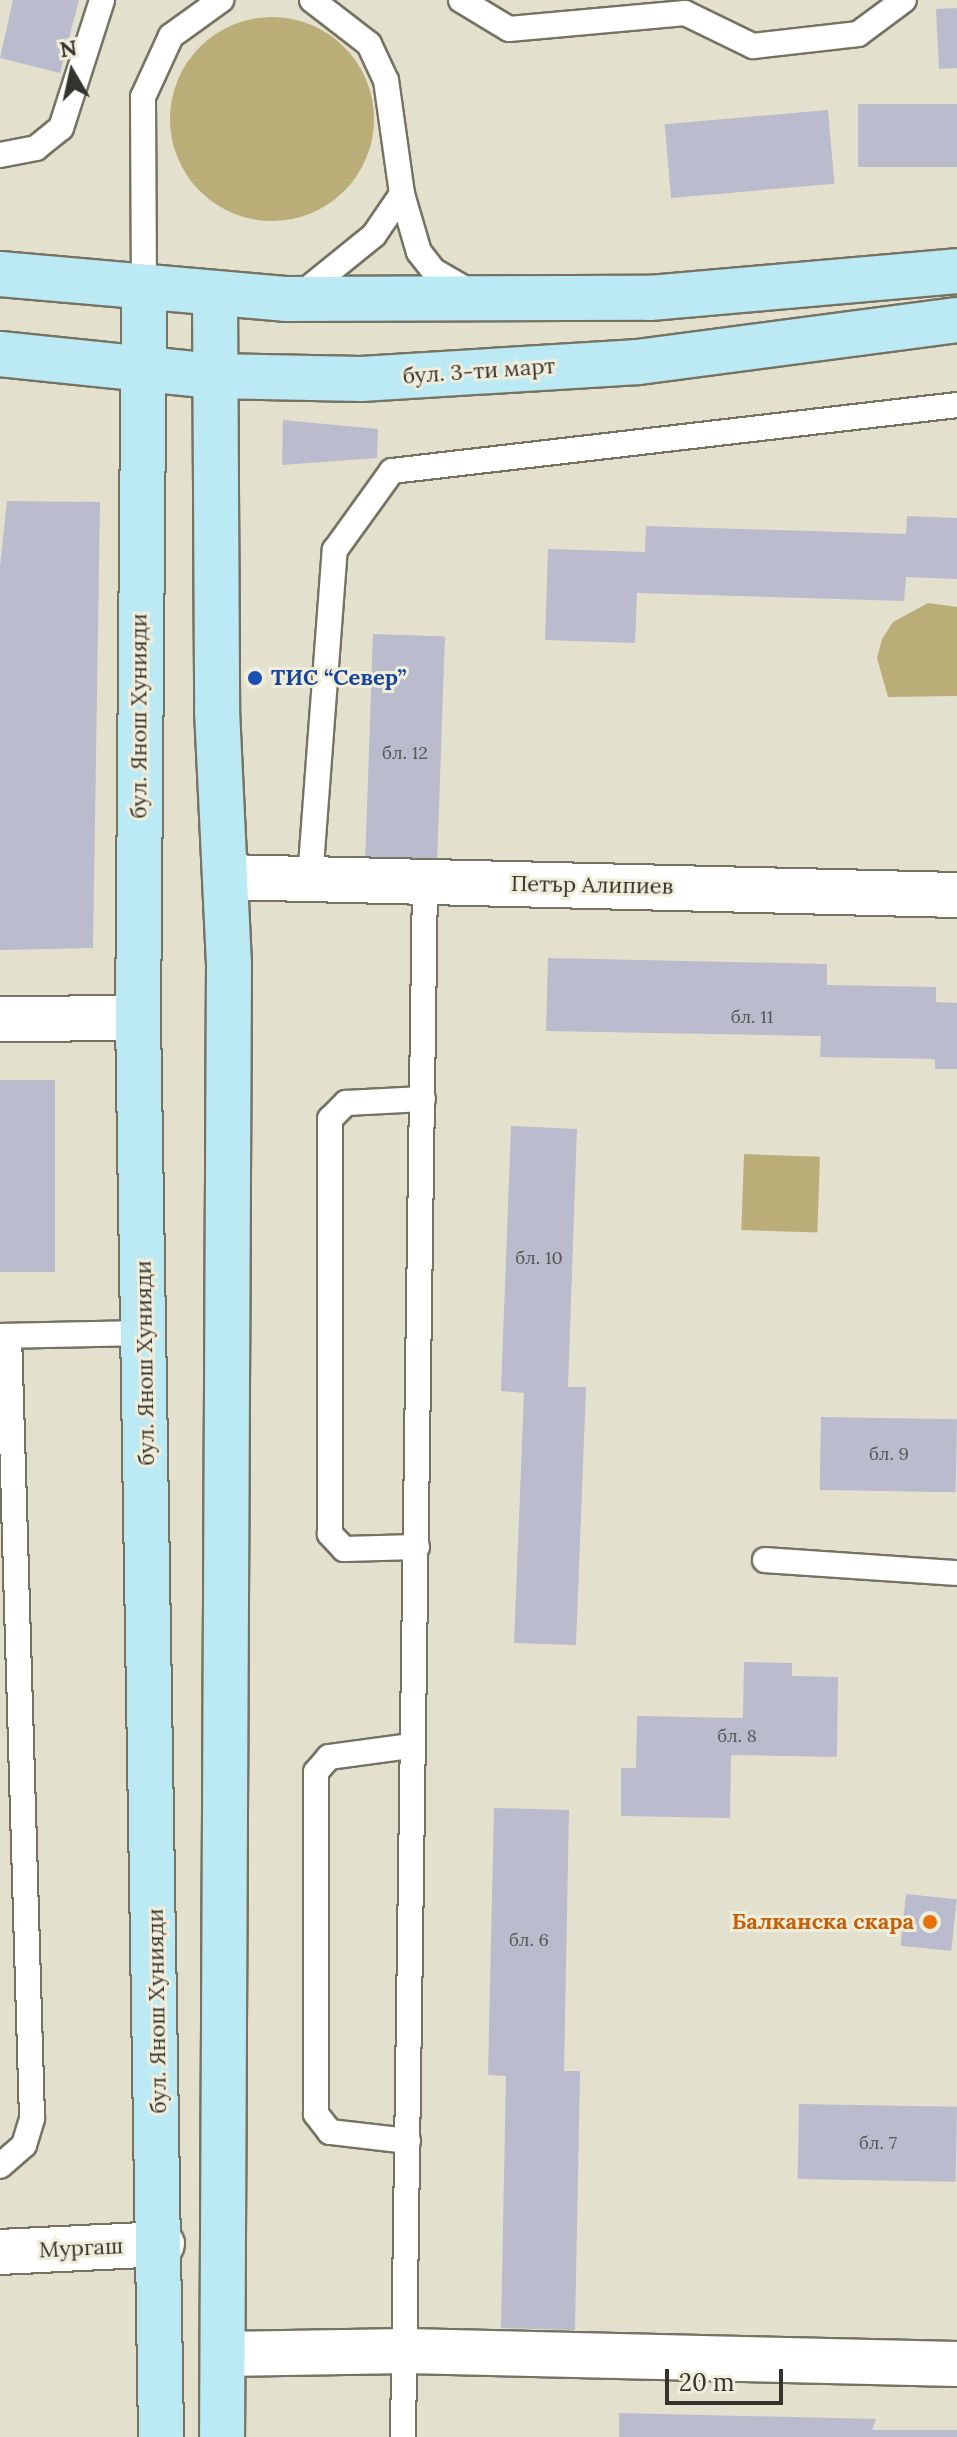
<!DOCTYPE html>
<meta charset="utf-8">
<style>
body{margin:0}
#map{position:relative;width:957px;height:2437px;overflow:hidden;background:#e4e0ce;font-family:Lora,serif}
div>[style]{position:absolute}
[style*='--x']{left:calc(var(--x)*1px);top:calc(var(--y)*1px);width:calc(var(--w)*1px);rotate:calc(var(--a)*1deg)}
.green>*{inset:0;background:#bbad77;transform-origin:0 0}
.round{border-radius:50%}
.building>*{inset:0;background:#babbcc;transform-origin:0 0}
.roads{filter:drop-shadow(2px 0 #767363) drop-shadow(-2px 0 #767363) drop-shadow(0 2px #767363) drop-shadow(0 -2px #767363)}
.lane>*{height:24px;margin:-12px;padding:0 12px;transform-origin:12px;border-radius:12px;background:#fff}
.street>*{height:44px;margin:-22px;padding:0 22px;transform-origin:22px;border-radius:22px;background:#fff}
.secondary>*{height:44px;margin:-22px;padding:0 22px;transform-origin:22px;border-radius:22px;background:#bbe9f4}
.dots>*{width:22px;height:22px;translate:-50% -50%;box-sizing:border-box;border:4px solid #f1eddb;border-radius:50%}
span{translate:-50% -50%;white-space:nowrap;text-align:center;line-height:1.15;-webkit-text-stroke:6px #f1eddb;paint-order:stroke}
.number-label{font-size:18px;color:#565554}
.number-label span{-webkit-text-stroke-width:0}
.street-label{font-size:22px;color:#34332c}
.transit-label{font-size:22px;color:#164399;font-weight:700}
.left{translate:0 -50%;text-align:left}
.food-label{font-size:22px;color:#c56008;font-weight:700}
.right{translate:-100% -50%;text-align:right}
.north{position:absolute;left:32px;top:32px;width:80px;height:80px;-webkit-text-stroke:6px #f1eddb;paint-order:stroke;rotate:351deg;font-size:22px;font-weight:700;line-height:32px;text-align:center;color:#34332c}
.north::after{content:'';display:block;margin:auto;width:28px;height:36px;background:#34332c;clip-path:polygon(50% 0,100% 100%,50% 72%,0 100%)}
.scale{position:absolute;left:665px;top:2369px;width:118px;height:36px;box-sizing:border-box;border:4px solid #34332c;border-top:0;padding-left:10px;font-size:24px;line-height:28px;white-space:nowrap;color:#34332c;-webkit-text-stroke:6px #f1eddb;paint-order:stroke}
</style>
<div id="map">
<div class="green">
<div class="round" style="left:170px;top:17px;width:204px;height:204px"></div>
<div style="clip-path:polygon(928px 603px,957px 607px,957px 696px,888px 697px,877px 658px,882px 639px,893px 622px)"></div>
<div style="left:744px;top:1154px;width:76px;height:76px;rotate:2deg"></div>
</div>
<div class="building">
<div style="clip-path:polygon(13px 0,79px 0,60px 73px,0 58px)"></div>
<div style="clip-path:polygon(957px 8px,957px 68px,939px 69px,936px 9px)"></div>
<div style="left:957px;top:104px;width:63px;height:99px;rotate:90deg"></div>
<div style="left:828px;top:110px;width:74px;height:164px;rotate:85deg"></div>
<div style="clip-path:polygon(283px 420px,378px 429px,377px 458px,282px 465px)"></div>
<div style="clip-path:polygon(7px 501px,100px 502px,93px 948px,0 950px,0 567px)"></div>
<div style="clip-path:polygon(907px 516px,957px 518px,957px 579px,906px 577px,904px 601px,637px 593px,635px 643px,545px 640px,548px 549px,645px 552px,646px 526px,906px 534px)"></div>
<div style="left:373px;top:634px;width:72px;height:235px;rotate:2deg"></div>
<div style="clip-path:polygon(548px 958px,827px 964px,827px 985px,936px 987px,936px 1002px,957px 1003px,957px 1069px,935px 1069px,935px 1059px,820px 1057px,821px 1036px,546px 1031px)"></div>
<div style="left:0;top:1080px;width:55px;height:192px"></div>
<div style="clip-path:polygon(511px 1126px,577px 1129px,568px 1387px,586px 1387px,576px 1645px,514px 1643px,524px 1393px,501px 1391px)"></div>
<div style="left:821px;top:1417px;width:136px;height:73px;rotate:1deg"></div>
<div style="clip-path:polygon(744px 1662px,792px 1663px,792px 1676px,838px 1677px,837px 1757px,731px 1755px,730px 1818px,621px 1816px,621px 1768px,636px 1768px,637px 1716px,743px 1718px)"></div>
<div style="clip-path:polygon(494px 1808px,569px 1810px,564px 2071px,580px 2071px,575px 2330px,501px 2328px,506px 2076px,488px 2075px)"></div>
<div style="left:906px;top:1894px;width:51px;height:52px;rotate:6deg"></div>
<div style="left:799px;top:2104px;width:158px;height:75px;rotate:1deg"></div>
<div style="clip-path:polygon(619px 2413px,876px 2419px,872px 2430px,957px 2430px,957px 2437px,619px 2437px)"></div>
</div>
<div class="roads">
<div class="lane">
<div style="--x:312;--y:0;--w:72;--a:37.7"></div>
<div style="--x:369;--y:44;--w:40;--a:65"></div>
<div style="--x:386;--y:80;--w:115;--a:82"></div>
<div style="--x:402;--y:194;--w:60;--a:73.7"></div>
<div style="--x:419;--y:252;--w:24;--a:52"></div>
<div style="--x:434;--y:271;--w:39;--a:30"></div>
<div style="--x:461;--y:0;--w:56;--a:31.1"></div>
<div style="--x:509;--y:29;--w:177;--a:-5.2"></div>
<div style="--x:685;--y:13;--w:76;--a:25.9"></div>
<div style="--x:753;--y:46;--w:106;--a:-6.5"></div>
<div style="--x:858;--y:34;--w:57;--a:-36.5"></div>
<div style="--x:0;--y:155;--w:37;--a:-11"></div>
<div style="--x:36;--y:148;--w:32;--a:-39"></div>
<div style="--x:61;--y:128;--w:134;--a:-72.2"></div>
<div style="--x:144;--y:290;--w:193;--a:-90.3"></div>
<div style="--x:143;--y:97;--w:67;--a:-65.3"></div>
<div style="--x:171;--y:36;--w:62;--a:-35.8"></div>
<div style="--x:300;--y:295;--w:95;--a:-39"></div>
<div style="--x:374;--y:235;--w:50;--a:-55.7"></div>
<div style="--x:310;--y:879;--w:330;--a:-85.7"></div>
<div style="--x:335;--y:550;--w:97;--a:-54.2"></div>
<div style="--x:392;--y:471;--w:569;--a:-6.66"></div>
<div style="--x:0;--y:1336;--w:144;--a:-1.2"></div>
<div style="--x:417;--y:1547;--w:73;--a:178.4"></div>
<div style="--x:344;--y:1549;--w:21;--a:-133"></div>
<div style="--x:330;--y:1534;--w:415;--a:-90"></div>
<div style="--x:330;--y:1119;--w:23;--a:-45"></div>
<div style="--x:346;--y:1103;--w:77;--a:-3"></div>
<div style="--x:765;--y:1560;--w:192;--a:3.9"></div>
<div style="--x:408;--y:2141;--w:79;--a:-173.4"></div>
<div style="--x:330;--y:2132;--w:23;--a:-128"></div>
<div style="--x:316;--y:2114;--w:342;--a:-90"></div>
<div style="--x:316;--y:1772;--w:20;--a:-49"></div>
<div style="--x:329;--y:1757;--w:82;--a:-7.7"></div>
<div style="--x:0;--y:2166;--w:32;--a:-41"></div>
<div style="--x:24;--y:2145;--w:28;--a:-73"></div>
<div style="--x:32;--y:2118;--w:782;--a:-91.68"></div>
<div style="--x:403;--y:2437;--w:1556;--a:-89.19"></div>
</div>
<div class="street">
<div style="--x:226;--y:877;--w:731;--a:1.41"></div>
<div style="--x:0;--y:1019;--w:138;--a:-0.4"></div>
<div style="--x:0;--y:2252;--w:162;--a:-2.8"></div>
<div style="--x:223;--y:2354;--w:184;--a:-0.9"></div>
<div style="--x:407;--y:2351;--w:550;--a:1.35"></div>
</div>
<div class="secondary">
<div style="--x:0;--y:274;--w:286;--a:5"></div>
<div style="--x:285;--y:299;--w:365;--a:-0.2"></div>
<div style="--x:650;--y:298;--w:308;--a:-5"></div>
<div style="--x:144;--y:290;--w:728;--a:90.47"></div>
<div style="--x:138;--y:1018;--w:1419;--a:89.07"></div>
<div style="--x:215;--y:297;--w:413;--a:89.7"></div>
<div style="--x:217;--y:710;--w:254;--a:87.3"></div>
<div style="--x:229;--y:964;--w:1473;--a:90.27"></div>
<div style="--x:0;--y:354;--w:214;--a:5.9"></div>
<div style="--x:213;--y:376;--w:148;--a:1.2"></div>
<div style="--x:361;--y:379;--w:278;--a:-3.5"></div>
<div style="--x:638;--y:362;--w:322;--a:-7.5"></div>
</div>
</div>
<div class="dots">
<div style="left:255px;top:678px;background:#1a4fb4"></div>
<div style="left:930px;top:1922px;background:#e8710a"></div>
</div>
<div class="number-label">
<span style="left:405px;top:753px">бл. 12</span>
<span style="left:752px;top:1017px">бл. 11</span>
<span style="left:539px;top:1258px">бл. 10</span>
<span style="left:889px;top:1454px">бл. 9</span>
<span style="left:737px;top:1736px">бл. 8</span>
<span style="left:529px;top:1940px">бл. 6</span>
<span style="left:878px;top:2143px">бл. 7</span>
</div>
<div class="street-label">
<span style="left:479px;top:371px;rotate:-4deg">бул. 3-ти март</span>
<span style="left:139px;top:716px;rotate:-90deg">бул. Янош Хунияди</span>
<span style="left:592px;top:885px;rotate:1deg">Петър Алипиев</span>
<span style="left:145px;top:1363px;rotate:-91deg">бул. Янош Хунияди</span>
<span style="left:157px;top:2011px;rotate:-91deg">бул. Янош Хунияди</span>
<span style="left:81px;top:2248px;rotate:-3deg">Мургаш</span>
</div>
<div class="transit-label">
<span class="left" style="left:271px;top:678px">ТИС “Север”</span>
</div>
<div class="food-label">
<span class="right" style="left:914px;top:1922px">Балканска скара</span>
</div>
<div class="north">N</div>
<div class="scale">20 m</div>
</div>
